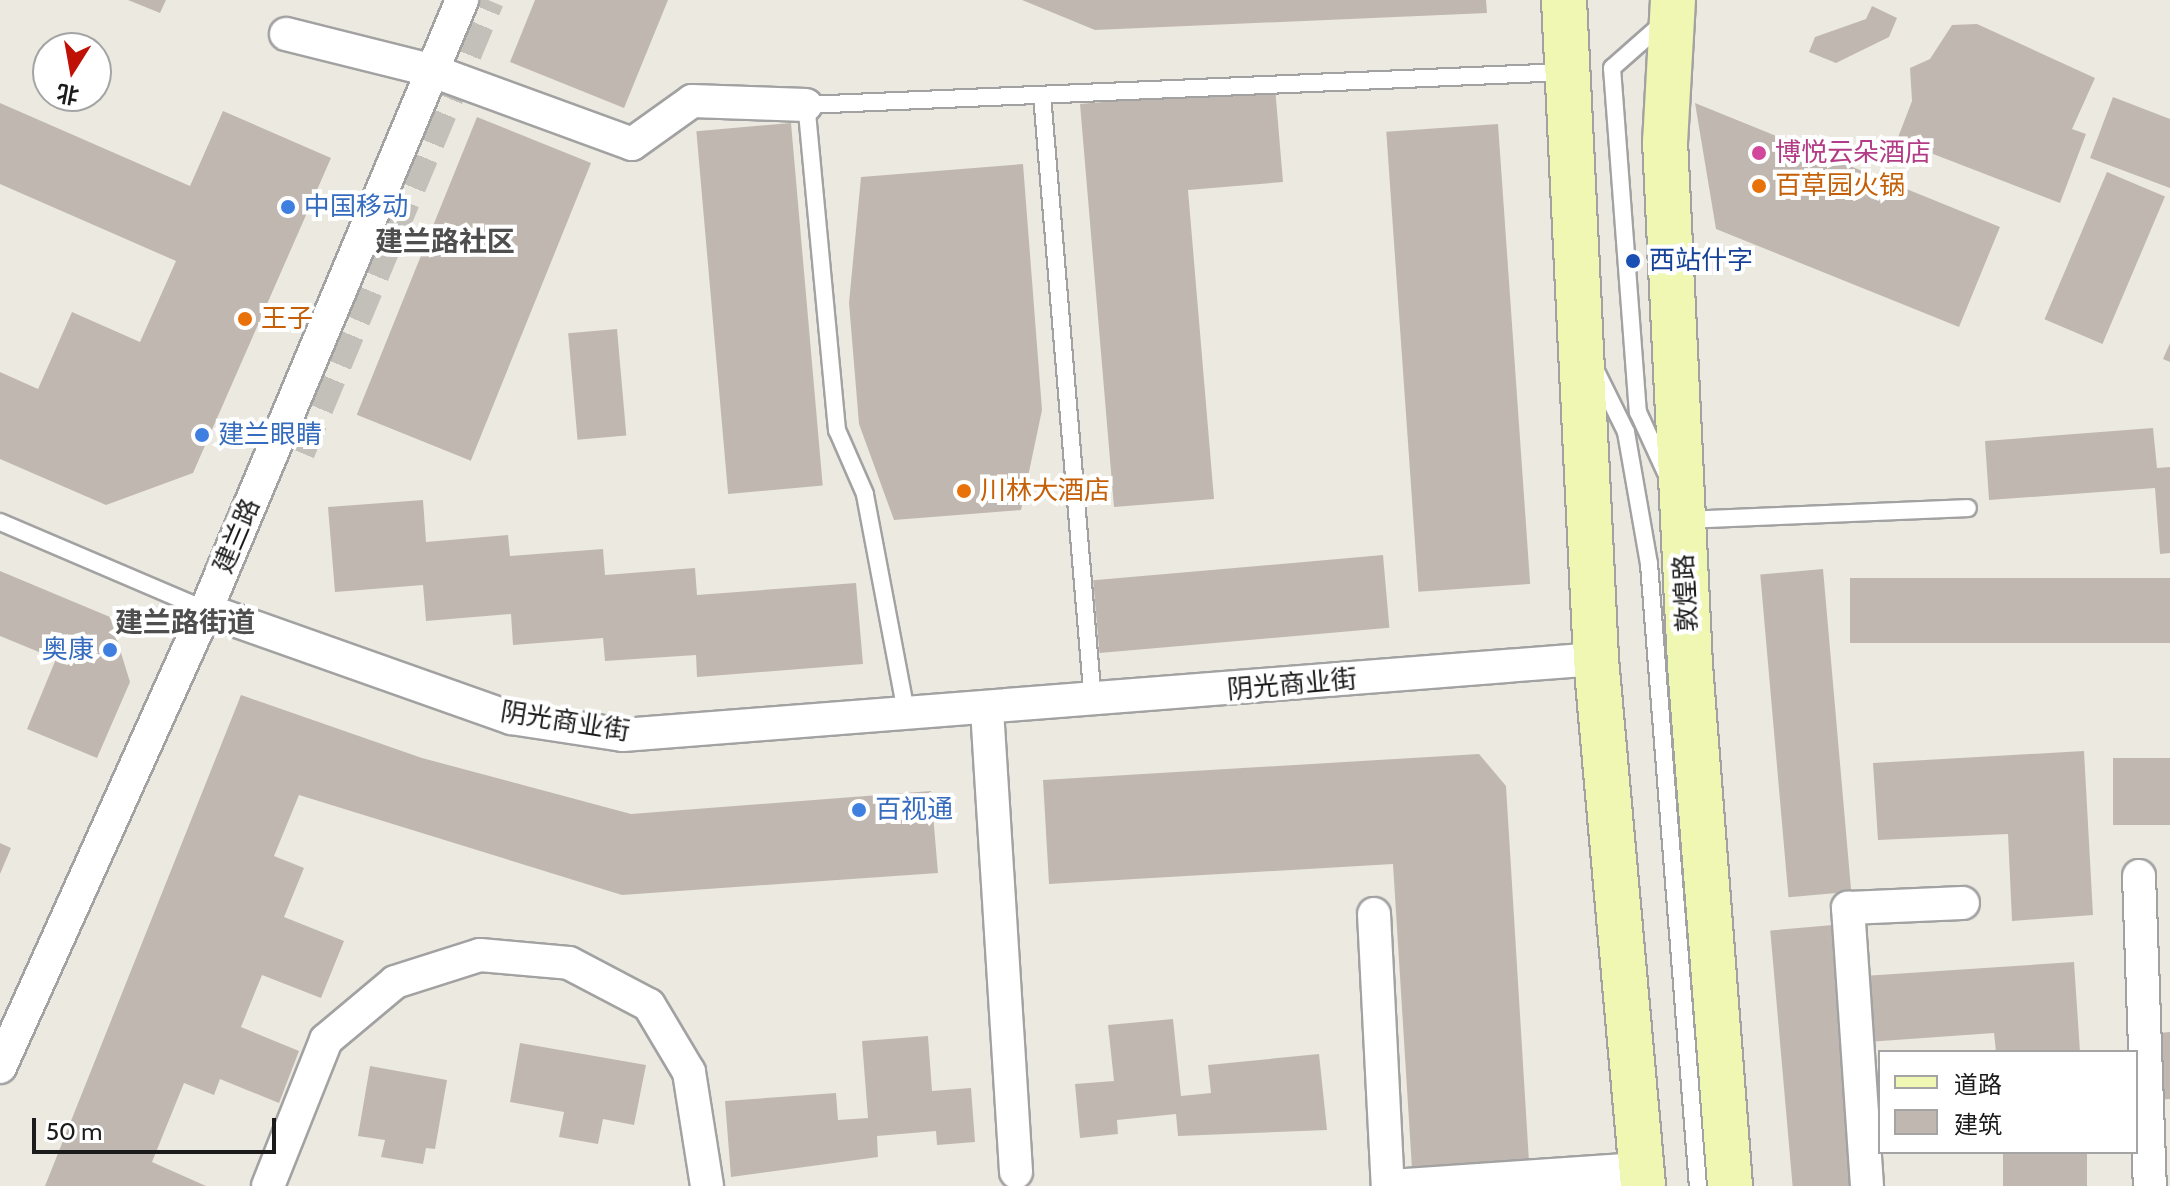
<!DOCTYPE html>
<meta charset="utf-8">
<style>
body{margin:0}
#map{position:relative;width:2170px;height:1186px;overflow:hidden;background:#ece9e0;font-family:Cabin,"Noto Sans SC",sans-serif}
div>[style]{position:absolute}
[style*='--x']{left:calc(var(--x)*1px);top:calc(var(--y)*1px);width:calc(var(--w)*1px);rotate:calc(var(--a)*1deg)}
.building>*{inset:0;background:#c0b8b0;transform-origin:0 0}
.street-tunnel>*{height:32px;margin-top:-16px;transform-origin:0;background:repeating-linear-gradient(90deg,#c2c0b9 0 32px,transparent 0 48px)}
.roads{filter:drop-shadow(2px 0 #a2a2a2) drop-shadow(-2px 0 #a2a2a2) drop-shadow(0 2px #a2a2a2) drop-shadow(0 -2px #a2a2a2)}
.lane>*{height:16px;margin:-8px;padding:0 8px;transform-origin:8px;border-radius:8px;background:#fff}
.street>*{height:32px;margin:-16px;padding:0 16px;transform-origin:16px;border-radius:16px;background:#fff}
.secondary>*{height:44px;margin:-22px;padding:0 22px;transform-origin:22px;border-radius:22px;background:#eff7b3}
.dots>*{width:22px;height:22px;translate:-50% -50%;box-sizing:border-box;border:4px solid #fff;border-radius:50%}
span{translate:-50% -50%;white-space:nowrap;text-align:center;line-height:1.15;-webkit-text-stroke:8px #fff;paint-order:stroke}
.hotel-label{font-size:26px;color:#b23c85}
.left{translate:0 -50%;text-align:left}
.food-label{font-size:26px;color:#c56008}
.shop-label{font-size:26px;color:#366cbe}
.right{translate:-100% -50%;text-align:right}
.transit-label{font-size:26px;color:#164399}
.street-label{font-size:26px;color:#1b1b1b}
.neighbourhood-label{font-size:28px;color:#4e4e4e;font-weight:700}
.legend{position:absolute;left:1878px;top:1050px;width:260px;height:104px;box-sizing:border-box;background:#fff;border:2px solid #a4a4a4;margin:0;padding:10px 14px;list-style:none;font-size:24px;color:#1b1b1b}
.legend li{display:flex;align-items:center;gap:16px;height:40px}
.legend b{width:40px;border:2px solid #a4a4a4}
.north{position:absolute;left:32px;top:32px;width:80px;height:80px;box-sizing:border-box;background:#fff;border:2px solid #a4a4a4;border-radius:50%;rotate:191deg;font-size:22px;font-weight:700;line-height:32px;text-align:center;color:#1b1b1b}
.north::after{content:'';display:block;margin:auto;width:28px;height:36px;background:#bf1106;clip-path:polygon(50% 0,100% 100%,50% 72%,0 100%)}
.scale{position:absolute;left:32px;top:1118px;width:244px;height:36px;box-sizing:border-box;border:4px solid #1b1b1b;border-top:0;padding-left:10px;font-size:24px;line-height:28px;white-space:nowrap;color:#1b1b1b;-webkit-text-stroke:6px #fff;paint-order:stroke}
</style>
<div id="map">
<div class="building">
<div style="clip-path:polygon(128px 0,166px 0,160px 13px)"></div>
<div style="clip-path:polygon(535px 0,668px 0,624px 108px,510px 62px)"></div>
<div style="clip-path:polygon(1022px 0,1486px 0,1487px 13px,1095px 30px)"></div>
<div style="clip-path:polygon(1872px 6px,1897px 18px,1889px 37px,1836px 63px,1809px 52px,1815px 37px,1866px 19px)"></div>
<div style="clip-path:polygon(1977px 24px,2095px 78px,2072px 129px,2086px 134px,2060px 203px,1897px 140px,1912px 101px,1910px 68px,1930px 59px,1952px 25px)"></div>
<div style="clip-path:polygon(1275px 87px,1283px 182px,1188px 190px,1214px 499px,1114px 507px,1080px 104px)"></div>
<div style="clip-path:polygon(2113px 97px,2170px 119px,2170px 188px,2090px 158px)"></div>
<div style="clip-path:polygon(0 103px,190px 186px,223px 111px,331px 158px,193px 473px,106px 505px,0 459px,0 372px,38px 389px,72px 312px,140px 342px,176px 261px,0 184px)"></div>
<div style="clip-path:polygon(1695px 103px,2000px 227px,1959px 327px,1716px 229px)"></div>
<div style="left:477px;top:117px;width:123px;height:321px;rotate:22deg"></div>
<div style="left:791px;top:123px;width:364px;height:95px;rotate:85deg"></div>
<div style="left:1498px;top:124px;width:461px;height:112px;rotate:86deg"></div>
<div style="clip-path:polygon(1023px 164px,1042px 410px,1021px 510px,894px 520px,859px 424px,849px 303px,861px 177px)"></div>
<div style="left:2107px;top:172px;width:63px;height:160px;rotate:23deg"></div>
<div style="left:617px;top:329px;width:107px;height:49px;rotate:85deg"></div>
<div style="clip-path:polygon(2170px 343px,2170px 362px,2163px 359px)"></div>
<div style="clip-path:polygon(2153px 428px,2157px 468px,2170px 467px,2170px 553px,2160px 554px,2155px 488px,1989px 500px,1985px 441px)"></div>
<div style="clip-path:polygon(423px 500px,426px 542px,508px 535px,510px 556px,603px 549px,605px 575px,695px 568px,697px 595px,856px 583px,863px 664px,697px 677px,696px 655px,605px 661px,603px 638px,513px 645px,511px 614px,426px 621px,423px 585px,335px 592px,328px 507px)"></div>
<div style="left:1383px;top:555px;width:73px;height:291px;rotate:85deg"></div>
<div style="left:1823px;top:569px;width:324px;height:63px;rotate:85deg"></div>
<div style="clip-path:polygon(0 571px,110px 617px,130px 682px,97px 758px,27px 729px,56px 659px,0 636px)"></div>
<div style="left:2170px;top:578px;width:65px;height:320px;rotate:90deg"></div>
<div style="clip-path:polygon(241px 695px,422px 758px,631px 814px,931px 791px,938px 873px,622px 895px,299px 795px,274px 856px,304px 868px,284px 917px,344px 941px,321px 998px,262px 975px,241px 1027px,299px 1051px,279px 1103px,220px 1079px,214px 1095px,184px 1083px,152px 1162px,206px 1186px,45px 1186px)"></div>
<div style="clip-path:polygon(2084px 751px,2093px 915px,2012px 921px,2008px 834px,1878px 840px,1873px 763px)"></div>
<div style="clip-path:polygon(1479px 754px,1506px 786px,1529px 1162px,1412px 1169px,1393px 864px,1049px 884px,1043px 780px)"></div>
<div style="left:2170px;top:758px;width:67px;height:57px;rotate:90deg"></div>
<div style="clip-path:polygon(0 843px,11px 848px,0 874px)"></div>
<div style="left:1833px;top:925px;width:262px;height:63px;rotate:85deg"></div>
<div style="clip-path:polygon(2074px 962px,2080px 1052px,1996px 1052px,1994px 1033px,1867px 1042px,1863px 976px)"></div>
<div style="clip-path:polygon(1173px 1019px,1181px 1096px,1211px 1093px,1208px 1065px,1319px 1054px,1327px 1130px,1178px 1136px,1176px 1114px,1117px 1120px,1118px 1134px,1080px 1138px,1075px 1084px,1114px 1081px,1108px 1025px)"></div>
<div style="clip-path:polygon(2170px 1032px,2170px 1099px,2154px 1100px,2149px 1034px)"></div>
<div style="clip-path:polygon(928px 1036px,932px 1091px,971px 1088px,975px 1142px,937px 1145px,936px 1131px,877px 1136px,878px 1157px,731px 1177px,725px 1101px,836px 1093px,838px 1120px,868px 1118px,862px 1041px)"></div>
<div style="clip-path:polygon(520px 1043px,646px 1065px,634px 1125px,603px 1119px,598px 1144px,559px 1137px,564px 1112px,510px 1102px)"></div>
<div style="clip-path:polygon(370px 1066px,447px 1080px,435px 1149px,426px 1148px,423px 1164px,381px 1157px,385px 1140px,358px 1136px)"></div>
<div style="left:2003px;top:1152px;width:84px;height:34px"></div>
</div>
<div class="street-tunnel">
<div style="--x:299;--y:452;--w:490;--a:-67.3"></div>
</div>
<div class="roads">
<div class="lane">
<div style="--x:1663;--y:23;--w:68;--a:138.6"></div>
<div style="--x:1612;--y:68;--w:345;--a:85.7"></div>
<div style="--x:1638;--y:412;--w:67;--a:65.3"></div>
<div style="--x:1042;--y:95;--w:609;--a:85.2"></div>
<div style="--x:1595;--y:369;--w:70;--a:63.8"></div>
<div style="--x:1626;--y:432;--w:134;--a:80.1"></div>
<div style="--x:1649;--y:564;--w:624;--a:85.5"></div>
<div style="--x:1686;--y:520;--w:282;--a:-2.4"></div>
<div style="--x:0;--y:522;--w:224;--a:23.1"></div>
<div style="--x:907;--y:717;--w:227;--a:-100.7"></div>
<div style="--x:865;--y:494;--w:70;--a:-113.6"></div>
<div style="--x:837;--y:430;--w:326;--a:-95.4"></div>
<div style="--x:806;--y:105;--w:760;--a:-2.49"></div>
</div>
<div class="street">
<div style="--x:286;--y:34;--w:148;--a:14"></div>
<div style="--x:430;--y:70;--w:215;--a:20.1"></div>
<div style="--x:632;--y:144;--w:74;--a:-35.6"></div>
<div style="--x:692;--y:101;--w:114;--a:2"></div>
<div style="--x:206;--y:610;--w:324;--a:19.5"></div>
<div style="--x:511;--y:718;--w:113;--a:8.6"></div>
<div style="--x:623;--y:735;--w:976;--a:-4.47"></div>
<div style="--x:987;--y:710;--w:463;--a:86.4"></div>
<div style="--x:2139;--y:876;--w:310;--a:88"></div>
<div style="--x:1374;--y:914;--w:272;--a:87.1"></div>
<div style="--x:0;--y:1067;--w:501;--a:-65.74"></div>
<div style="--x:206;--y:610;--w:662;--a:-67.23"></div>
<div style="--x:268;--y:1186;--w:157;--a:-68.3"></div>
<div style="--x:326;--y:1040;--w:90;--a:-40"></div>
<div style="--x:395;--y:982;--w:89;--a:-17.6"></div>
<div style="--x:480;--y:955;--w:89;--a:5.1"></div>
<div style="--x:569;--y:963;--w:90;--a:27.7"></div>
<div style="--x:649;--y:1005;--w:78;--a:59.2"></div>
<div style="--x:689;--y:1072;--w:115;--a:81"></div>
<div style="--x:1389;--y:1186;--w:253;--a:-3.9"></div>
<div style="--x:1867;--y:1186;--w:279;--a:-93.9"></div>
<div style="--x:1848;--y:908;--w:115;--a:-2.5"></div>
</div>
<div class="secondary">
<div style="--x:1564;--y:0;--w:660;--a:87.22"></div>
<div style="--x:1596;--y:659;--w:529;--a:84.9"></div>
<div style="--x:1673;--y:0;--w:141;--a:93.2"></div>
<div style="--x:1665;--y:141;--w:525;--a:87.27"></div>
<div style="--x:1690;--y:665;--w:523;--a:85.61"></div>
</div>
</div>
<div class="dots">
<div style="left:1759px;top:153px;background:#d1479c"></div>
<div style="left:1759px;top:186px;background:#e8710a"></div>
<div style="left:288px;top:207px;background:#3f7fe0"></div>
<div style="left:1633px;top:261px;background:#1a4fb4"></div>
<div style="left:245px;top:319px;background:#e8710a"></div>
<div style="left:202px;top:435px;background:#3f7fe0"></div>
<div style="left:964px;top:491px;background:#e8710a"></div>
<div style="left:110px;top:650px;background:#3f7fe0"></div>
<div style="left:859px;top:810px;background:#3f7fe0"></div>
</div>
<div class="hotel-label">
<span class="left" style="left:1775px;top:153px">博悦云朵酒店</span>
</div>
<div class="food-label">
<span class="left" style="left:1775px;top:186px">百草园火锅</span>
<span class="left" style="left:261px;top:319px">王子</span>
<span class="left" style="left:980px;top:491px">川林大酒店</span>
</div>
<div class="shop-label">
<span class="left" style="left:304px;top:207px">中国移动</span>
<span class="left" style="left:218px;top:435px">建兰眼睛</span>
<span class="right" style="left:94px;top:650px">奥康</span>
<span class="left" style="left:875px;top:810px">百视通</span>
</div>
<div class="transit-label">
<span class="left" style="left:1649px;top:261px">西站什字</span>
</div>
<div class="street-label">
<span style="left:237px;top:536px;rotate:-67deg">建兰路</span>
<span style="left:1686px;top:593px;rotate:-93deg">敦煌路</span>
<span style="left:1292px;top:685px;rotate:-5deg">阴光商业街</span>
<span style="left:565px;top:722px;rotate:9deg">阴光商业街</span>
</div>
<div class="neighbourhood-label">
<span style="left:445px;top:241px">建兰路社区</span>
<span style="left:185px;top:622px">建兰路街道</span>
</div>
<ul class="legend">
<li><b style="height:10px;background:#eff7b3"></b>道路</li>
<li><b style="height:22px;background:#c0b8b0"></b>建筑</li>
</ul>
<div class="north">北</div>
<div class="scale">50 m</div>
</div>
